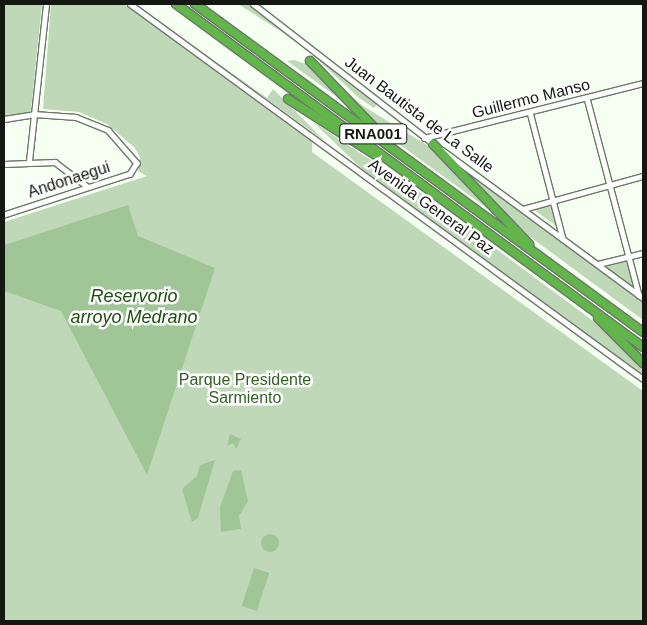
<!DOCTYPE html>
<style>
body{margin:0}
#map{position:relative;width:647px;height:625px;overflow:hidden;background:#f5fff2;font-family:Arial,sans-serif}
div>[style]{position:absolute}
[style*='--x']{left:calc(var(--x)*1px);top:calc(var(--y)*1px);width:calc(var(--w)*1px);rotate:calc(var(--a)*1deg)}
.green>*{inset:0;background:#bfd9b8}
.water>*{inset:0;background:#a0c596;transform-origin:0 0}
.round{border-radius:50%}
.roads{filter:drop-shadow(1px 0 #6b7a67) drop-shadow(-1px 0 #6b7a67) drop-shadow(0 1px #6b7a67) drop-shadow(0 -1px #6b7a67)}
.minor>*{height:4.5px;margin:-2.25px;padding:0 2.25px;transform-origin:2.25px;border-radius:2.25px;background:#fff}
.tertiary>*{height:5px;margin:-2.5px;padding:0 2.5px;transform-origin:2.5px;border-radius:2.5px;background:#fff}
.motorway>*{height:8px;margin:-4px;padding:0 4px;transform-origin:4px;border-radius:4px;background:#62b54b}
span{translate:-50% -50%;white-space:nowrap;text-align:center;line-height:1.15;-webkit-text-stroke:5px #fff;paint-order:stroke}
.shield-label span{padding:1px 4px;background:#fff;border:1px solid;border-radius:4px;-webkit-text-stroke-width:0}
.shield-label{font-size:15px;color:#131911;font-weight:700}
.street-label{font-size:16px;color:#131911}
.park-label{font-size:16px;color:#336225}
.water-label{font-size:18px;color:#204f11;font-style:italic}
.frame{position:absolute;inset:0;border:5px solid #131911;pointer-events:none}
</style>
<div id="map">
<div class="green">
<div style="clip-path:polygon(4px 4px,42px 4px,31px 110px,27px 114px,4px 115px)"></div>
<div style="clip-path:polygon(51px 4px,124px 4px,312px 142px,312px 152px,643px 391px,643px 621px,4px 621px,4px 222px,147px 176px,138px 171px,140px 157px,134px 147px,107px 124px,79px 112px,43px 109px)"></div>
<div style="clip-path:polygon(135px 4px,267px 98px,273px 89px,325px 141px)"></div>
<div style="clip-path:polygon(238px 4px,248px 4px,314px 52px,377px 105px,374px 108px,359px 98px,301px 44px)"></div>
<div style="clip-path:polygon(294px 60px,306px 64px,344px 102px,287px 61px)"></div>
<div style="clip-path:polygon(329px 78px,363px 106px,435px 150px,491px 211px,399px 144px)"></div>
<div style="clip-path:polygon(313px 122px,421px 193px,596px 323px,643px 368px,643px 375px,362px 169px)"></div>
<div style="clip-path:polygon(456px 164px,643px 301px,643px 320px,529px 236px)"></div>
<div style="clip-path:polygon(550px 204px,556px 224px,555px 225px,533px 209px)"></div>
<div style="clip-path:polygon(627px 259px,634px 285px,632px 287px,604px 266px)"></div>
</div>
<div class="water">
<div style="clip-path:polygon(128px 205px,138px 236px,215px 268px,147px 475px,61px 311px,4px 291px,4px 245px)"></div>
<div style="clip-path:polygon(230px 434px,241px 439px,236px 449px,233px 443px,227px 446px)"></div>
<div style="clip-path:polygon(215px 460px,198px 518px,192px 522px,182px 489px,197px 476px,200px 465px)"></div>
<div style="clip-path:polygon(241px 470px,248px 501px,239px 516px,241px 529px,221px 532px,220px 507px,233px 471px)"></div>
<div class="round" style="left:261px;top:534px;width:18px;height:18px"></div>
<div style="left:254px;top:568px;width:16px;height:40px;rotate:18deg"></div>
</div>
<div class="roads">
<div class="minor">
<div style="--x:587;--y:98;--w:204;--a:75.2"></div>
<div style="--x:530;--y:112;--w:131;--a:75.4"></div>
<div style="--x:4;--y:119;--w:30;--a:-9"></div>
<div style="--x:34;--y:114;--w:42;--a:4.1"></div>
<div style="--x:76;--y:117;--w:35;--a:22"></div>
<div style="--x:108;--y:130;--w:44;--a:48.7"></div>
<div style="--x:137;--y:163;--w:13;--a:122"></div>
<div style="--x:130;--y:174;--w:133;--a:162"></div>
<div style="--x:424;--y:138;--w:226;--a:-14.1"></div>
<div style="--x:29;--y:161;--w:158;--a:-83.8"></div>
<div style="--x:4;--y:164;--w:51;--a:-2.2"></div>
<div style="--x:55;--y:162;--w:41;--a:37.1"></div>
<div style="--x:523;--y:209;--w:124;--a:-15.4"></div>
<div style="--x:598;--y:264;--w:46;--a:-13.7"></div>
</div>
<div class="tertiary">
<div style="--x:130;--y:4;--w:635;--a:36.17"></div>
<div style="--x:253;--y:4;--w:230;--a:37.8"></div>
<div style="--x:442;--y:150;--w:250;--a:36.4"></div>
</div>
<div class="motorway">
<div style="--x:176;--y:4;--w:579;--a:36.3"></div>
<div style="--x:195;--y:4;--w:555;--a:36.21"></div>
<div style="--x:310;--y:61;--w:107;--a:46.1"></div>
<div style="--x:288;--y:99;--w:106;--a:32.6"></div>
<div style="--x:433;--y:144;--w:139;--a:46.2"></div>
<div style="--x:598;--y:318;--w:64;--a:45"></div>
</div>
</div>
<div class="shield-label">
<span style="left:373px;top:134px">RNA001</span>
</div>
<div class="street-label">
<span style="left:531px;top:99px;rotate:-14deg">Guillermo Manso</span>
<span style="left:419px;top:115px;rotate:37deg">Juan Bautista de La Salle</span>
<span style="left:69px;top:180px;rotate:-18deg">Andonaegui</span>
<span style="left:431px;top:207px;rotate:36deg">Avenida General Paz</span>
</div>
<div class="park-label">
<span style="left:245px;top:389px">Parque Presidente<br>Sarmiento</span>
</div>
<div class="water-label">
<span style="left:134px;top:307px">Reservorio<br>arroyo Medrano</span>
</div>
<div class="frame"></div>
</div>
